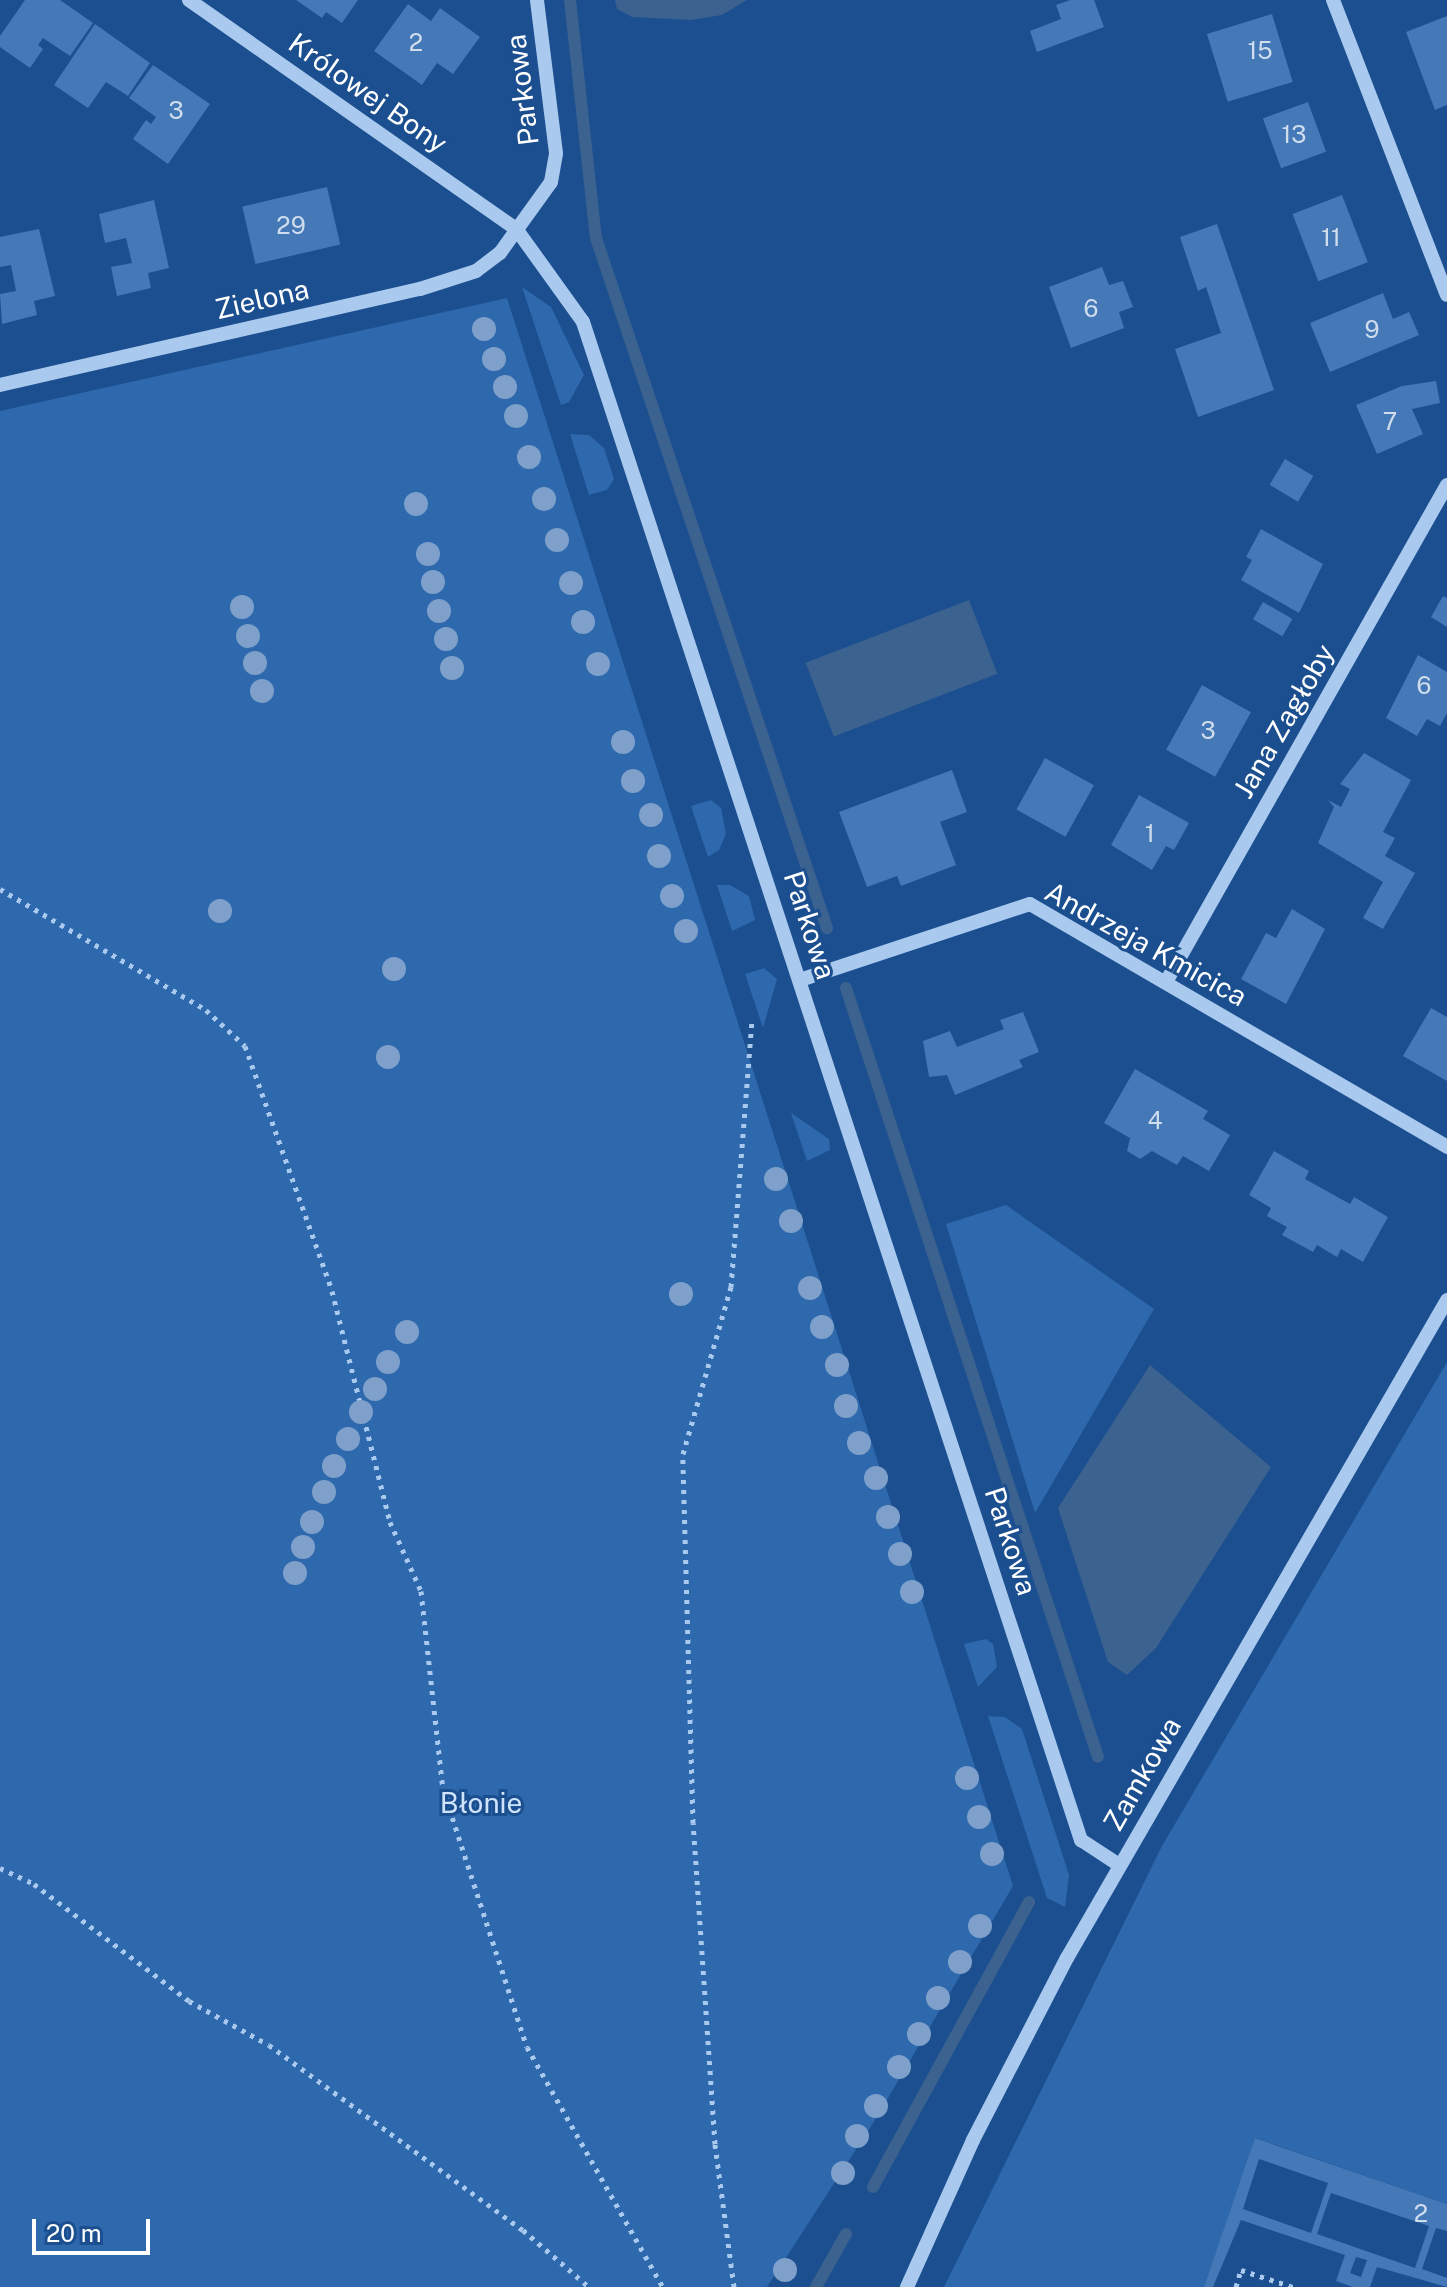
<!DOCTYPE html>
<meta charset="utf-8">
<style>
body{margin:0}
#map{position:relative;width:1447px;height:2287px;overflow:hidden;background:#1b4f8f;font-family:"Public Sans",sans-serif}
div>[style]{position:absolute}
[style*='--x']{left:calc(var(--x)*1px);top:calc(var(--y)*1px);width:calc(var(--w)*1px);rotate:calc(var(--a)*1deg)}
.green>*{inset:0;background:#2e69ad}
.water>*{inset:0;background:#3c6290;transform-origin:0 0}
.stream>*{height:12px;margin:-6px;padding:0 6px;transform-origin:6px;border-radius:6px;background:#3c6290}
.building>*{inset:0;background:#4478b7;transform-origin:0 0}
.path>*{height:5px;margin-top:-2.5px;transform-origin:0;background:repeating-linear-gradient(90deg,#a9c9ee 0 4px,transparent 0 10px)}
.minor>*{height:14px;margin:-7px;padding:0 7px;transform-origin:7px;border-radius:7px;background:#a9c9ee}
.trees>*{width:24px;height:24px;margin:-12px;border-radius:50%;background:#7ea0ca}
span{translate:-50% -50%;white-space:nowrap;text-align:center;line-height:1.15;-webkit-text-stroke:6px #1b4f8f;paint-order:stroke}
.number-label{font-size:24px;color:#d0dded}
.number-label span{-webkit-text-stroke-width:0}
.street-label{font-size:28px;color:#fff}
.park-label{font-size:28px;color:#cfe3fa}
.scale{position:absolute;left:32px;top:2219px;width:118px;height:36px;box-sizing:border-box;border:4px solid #fff;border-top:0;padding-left:10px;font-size:24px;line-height:28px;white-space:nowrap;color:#fff;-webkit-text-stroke:6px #1b4f8f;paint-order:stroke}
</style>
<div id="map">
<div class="green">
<div style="clip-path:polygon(522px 287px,551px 307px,584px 375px,569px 402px,561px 405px)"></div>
<div style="clip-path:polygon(507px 298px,1013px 1886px,875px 2120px,767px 2287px,0 2287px,0 411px)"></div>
<div style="clip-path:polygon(570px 434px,589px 435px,604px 448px,614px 479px,607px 490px,589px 495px)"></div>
<div style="clip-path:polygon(711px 800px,721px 808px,726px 834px,719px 850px,708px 857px,691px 806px)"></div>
<div style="clip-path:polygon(717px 885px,730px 885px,749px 896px,755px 920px,732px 931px)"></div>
<div style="clip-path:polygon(764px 968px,777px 979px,763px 1028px,745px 974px)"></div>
<div style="clip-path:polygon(791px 1113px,829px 1139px,830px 1150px,807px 1161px)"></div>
<div style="clip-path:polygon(1006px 1205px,1154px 1309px,1035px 1513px,946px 1224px)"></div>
<div style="clip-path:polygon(1447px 1362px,1447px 2204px,1256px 2138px,1204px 2287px,944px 2287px,1162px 1846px)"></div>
<div style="clip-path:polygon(986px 1639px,993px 1644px,997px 1667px,978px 1687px,964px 1644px)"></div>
<div style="clip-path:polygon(988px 1716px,1005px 1717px,1022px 1729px,1069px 1875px,1065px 1907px,1047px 1898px)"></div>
</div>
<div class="water">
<div style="clip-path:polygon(615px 0,747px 0,722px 15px,691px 20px,632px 17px,617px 9px)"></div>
<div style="left:969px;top:600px;width:79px;height:175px;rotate:69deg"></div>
<div style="clip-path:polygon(1150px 1365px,1271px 1467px,1156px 1648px,1127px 1675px,1108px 1662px,1058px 1508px)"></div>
</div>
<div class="stream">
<div style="--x:570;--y:0;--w:239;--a:83.8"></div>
<div style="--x:596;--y:238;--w:728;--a:71.49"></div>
<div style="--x:846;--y:988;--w:809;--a:71.86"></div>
<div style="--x:873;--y:2187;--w:325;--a:-61.3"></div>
<div style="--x:816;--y:2287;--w:61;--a:-60.5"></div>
</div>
<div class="building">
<div style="clip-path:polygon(25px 0,60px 0,93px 23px,70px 56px,43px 38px,38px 45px,43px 49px,30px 68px,0 47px,0 36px)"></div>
<div style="clip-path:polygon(296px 0,358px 0,342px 23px,326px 12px,322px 18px)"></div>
<div style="clip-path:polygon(1070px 0,1094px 0,1104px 27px,1037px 52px,1030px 31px,1061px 19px,1056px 5px)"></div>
<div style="clip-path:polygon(408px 4px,431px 21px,440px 8px,480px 37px,453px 74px,437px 63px,422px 85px,374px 51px)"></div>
<div style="left:1272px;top:14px;width:71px;height:68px;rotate:73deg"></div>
<div style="clip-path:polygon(1447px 16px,1447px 105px,1435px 110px,1406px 32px)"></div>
<div style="clip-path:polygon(95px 24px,150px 63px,128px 96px,106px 82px,88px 108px,54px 85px)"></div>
<div style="clip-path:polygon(153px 65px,210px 104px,168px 164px,133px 139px,146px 120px,151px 124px,156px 117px,129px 98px)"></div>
<div style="left:1308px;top:102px;width:53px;height:48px;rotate:70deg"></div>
<div style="left:327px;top:187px;width:59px;height:87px;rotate:77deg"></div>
<div style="left:1342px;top:195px;width:72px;height:53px;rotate:69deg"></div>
<div style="clip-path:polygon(154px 200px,169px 268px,148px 273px,151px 288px,117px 296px,111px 267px,132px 263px,126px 238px,105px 243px,99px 214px)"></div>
<div style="clip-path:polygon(1217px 224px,1274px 390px,1198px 417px,1175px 349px,1221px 333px,1206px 287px,1198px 291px,1180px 237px)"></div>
<div style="clip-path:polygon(39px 229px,55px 296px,34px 301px,37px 315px,2px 324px,0 294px,16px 291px,11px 265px,0 267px,0 237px)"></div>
<div style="clip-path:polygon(1102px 267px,1109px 285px,1123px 281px,1133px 307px,1119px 312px,1124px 328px,1071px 348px,1049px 287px)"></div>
<div style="clip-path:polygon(1383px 293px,1393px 319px,1409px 312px,1419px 335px,1330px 372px,1310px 323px)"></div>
<div style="clip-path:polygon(1436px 381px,1440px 403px,1412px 409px,1423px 434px,1377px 454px,1356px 405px,1402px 386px)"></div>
<div style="left:1285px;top:459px;width:33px;height:30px;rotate:31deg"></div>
<div style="clip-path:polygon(1261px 529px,1323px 564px,1299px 613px,1241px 580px,1252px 560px,1246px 557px)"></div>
<div style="clip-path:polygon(1443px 596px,1447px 598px,1447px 627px,1431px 617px)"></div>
<div style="left:1263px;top:602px;width:34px;height:20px;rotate:30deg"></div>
<div style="clip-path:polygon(1418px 655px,1447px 672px,1447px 713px,1440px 726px,1427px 719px,1417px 736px,1386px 718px)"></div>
<div style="left:1202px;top:685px;width:56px;height:74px;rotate:29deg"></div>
<div style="clip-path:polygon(1364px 753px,1411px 780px,1383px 832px,1395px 838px,1385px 856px,1415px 873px,1383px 929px,1363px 918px,1383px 882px,1318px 843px,1334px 807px,1328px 800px,1341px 807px,1350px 789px,1340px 784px)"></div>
<div style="left:1045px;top:758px;width:56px;height:59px;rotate:29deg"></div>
<div style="clip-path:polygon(952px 770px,967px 812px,940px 822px,956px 865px,901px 886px,897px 876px,867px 887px,839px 812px)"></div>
<div style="clip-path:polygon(1139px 795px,1189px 823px,1174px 850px,1166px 846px,1152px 870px,1111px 845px)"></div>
<div style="clip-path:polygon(1292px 909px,1325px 929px,1286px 1004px,1241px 979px,1266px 933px,1276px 938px)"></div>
<div style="clip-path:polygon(1431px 1008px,1447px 1017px,1447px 1081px,1403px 1056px)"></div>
<div style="clip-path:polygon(1023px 1012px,1039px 1052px,1019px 1060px,1023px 1067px,955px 1095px,947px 1075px,929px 1077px,923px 1041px,950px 1031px,957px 1047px,1004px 1029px,1000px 1020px)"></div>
<div style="clip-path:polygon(1135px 1069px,1208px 1111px,1203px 1119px,1230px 1135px,1209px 1171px,1183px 1156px,1177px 1165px,1152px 1151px,1140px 1159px,1127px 1151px,1130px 1138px,1104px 1123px)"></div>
<div style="clip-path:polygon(1274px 1151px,1309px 1171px,1305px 1179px,1350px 1204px,1354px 1197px,1388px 1217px,1363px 1262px,1341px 1249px,1337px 1257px,1317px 1245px,1313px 1252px,1282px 1235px,1287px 1227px,1267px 1216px,1271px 1208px,1249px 1195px)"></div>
<div style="clip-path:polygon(evenodd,1255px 2138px,1447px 2204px,1447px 2231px,1436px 2228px,1422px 2269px,1447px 2278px,1447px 2287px,1377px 2267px,1370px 2287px,1353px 2287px,1336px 2281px,1345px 2255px,1241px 2220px,1213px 2287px,1204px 2287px,1255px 2138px,1259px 2159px,1328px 2183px,1311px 2233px,1243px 2209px,1259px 2159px,1255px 2138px,1331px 2193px,1429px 2226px,1415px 2268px,1317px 2234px,1331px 2193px,1255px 2138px,1356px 2257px,1367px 2260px,1361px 2277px,1350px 2273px,1356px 2257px)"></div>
</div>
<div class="path">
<div style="--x:0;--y:889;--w:239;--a:30.4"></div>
<div style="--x:206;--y:1010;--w:53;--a:42.7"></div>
<div style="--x:245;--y:1046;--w:260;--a:70.4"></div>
<div style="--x:332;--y:1291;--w:238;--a:75.9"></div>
<div style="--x:390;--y:1522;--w:76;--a:65.8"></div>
<div style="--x:421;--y:1591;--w:199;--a:83.7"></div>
<div style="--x:443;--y:1789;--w:271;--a:72"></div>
<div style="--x:527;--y:2047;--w:276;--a:60.5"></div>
<div style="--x:0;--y:1868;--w:38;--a:25"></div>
<div style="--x:34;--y:1884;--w:194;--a:37"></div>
<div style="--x:189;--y:2001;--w:91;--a:28.8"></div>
<div style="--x:269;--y:2045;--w:314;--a:36.1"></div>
<div style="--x:523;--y:2230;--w:87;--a:40.8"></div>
<div style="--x:734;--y:2287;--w:144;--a:-97.6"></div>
<div style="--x:715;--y:2144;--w:322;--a:-93.9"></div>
<div style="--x:693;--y:1823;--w:369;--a:-91.6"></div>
<div style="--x:683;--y:1454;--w:174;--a:-74"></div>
<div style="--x:731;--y:1287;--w:268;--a:-85.5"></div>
<div style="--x:1236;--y:2287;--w:18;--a:-74"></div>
<div style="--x:1241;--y:2270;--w:55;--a:18.1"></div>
</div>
<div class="minor">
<div style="--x:189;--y:0;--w:401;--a:35"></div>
<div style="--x:517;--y:230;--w:113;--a:54.3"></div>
<div style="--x:583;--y:322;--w:1598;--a:71.84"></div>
<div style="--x:1081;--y:1840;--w:45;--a:33.3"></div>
<div style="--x:1333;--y:0;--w:316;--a:68.9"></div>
<div style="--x:0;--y:385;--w:431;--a:-12.9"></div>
<div style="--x:420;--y:289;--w:59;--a:-17.8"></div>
<div style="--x:476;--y:271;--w:30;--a:-37"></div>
<div style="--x:500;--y:253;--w:87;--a:-54.3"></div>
<div style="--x:551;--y:182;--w:29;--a:-80"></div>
<div style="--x:556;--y:153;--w:154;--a:-97.1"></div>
<div style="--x:800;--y:980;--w:242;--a:-18.3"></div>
<div style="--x:1030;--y:904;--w:483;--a:30.2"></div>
<div style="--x:1166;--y:982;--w:571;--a:-60.52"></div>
<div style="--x:907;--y:2287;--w:161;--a:-65.8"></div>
<div style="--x:973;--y:2140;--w:205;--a:-62.7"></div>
<div style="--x:1067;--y:1958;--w:760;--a:-59.99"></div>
</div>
<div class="trees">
<div style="left:484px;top:329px"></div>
<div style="left:494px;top:359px"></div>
<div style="left:505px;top:387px"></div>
<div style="left:516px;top:416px"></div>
<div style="left:529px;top:457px"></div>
<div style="left:544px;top:499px"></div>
<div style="left:416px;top:504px"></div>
<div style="left:557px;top:540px"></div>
<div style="left:428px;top:554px"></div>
<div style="left:433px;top:582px"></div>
<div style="left:571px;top:583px"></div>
<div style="left:242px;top:607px"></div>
<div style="left:439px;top:611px"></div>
<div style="left:583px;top:622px"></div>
<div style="left:248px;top:636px"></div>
<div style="left:446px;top:639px"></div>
<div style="left:255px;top:663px"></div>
<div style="left:598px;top:664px"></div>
<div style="left:452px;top:668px"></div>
<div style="left:262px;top:691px"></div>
<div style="left:623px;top:742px"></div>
<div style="left:633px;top:781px"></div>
<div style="left:651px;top:815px"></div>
<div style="left:659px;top:856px"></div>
<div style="left:672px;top:896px"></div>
<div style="left:220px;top:911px"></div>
<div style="left:686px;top:931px"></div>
<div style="left:394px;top:969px"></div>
<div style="left:388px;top:1057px"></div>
<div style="left:776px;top:1179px"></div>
<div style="left:791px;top:1221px"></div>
<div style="left:810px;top:1288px"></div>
<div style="left:681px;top:1294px"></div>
<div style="left:822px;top:1327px"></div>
<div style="left:407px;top:1332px"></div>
<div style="left:388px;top:1362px"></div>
<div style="left:837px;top:1365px"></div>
<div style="left:375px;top:1389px"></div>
<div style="left:846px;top:1406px"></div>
<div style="left:361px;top:1412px"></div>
<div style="left:348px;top:1439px"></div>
<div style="left:859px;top:1443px"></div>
<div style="left:334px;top:1466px"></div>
<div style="left:876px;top:1478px"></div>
<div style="left:324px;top:1492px"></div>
<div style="left:888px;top:1517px"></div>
<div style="left:312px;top:1522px"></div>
<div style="left:303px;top:1547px"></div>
<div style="left:900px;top:1554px"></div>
<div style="left:295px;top:1573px"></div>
<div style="left:912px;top:1592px"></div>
<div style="left:967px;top:1778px"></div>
<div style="left:979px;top:1817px"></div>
<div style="left:992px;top:1854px"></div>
<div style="left:980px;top:1926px"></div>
<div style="left:960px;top:1962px"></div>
<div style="left:938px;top:1998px"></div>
<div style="left:919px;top:2034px"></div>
<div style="left:899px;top:2067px"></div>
<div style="left:876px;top:2106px"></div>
<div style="left:857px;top:2136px"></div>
<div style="left:843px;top:2173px"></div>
<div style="left:785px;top:2270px"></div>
</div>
<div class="number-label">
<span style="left:416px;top:43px">2</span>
<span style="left:1260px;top:51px">15</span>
<span style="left:176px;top:111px">3</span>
<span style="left:1294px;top:135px">13</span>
<span style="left:291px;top:226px">29</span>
<span style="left:1331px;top:238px">11</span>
<span style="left:1091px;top:309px">6</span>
<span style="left:1372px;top:330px">9</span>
<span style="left:1390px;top:422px">7</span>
<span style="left:1424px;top:686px">6</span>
<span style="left:1208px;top:731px">3</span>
<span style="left:1150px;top:834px">1</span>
<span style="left:1155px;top:1121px">4</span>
<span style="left:1421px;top:2214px">2</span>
</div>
<div class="street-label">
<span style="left:522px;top:90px;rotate:-97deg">Parkowa</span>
<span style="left:368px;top:93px;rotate:35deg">Królowej Bony</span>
<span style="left:262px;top:299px;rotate:-13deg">Zielona</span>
<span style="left:1284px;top:721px;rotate:-60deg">Jana Zagłoby</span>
<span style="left:810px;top:925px;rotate:72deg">Parkowa</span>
<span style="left:1146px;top:944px;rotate:29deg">Andrzeja Kmicica</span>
<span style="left:1011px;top:1541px;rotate:72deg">Parkowa</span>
<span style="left:1142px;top:1774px;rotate:-60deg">Zamkowa</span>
</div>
<div class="park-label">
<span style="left:481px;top:1803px">Błonie</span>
</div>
<div class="scale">20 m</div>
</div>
